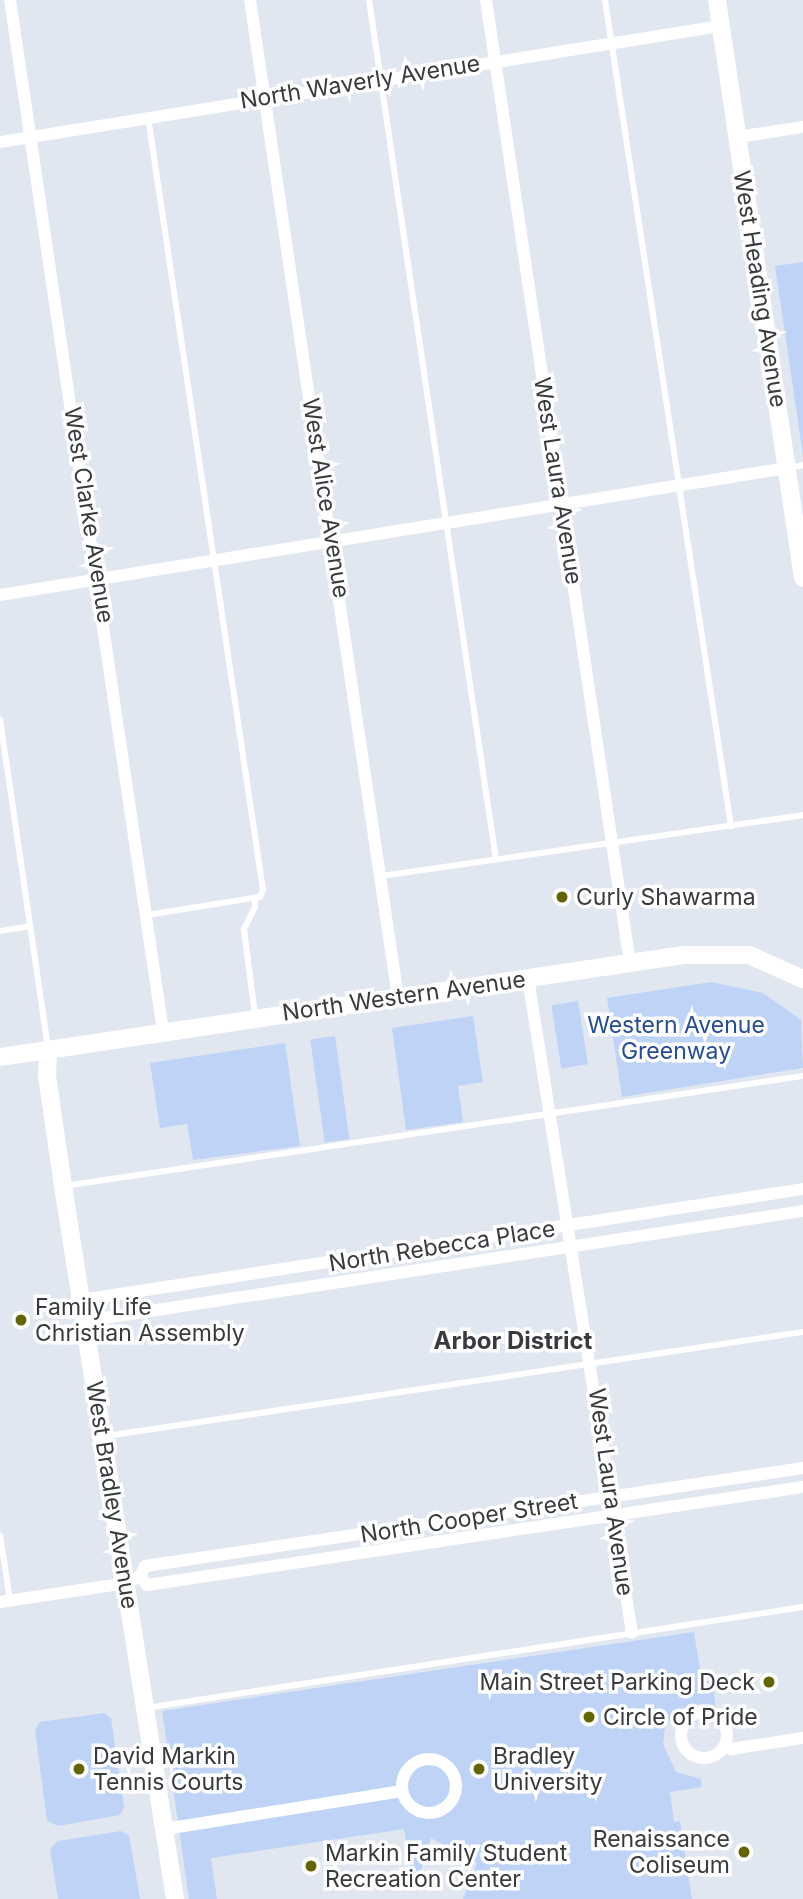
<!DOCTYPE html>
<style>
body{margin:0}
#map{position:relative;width:803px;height:1899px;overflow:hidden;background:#e1e7f1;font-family:Inter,sans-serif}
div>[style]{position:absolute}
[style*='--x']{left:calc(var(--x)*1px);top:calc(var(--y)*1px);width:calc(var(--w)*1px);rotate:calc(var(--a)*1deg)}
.green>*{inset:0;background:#bfd3f7;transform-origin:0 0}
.lane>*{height:6px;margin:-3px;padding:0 3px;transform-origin:3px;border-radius:3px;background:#fff}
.street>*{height:12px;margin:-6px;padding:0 6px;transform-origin:6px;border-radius:6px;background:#fff}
.street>.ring{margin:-6px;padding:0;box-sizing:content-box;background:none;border:12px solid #fff;border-radius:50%}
.secondary>*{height:18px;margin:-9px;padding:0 9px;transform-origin:9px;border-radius:9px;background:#fff}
.dots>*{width:19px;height:19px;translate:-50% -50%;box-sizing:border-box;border:4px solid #fff;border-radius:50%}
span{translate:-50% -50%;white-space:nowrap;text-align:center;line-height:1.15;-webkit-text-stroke:7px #fff;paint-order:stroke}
.street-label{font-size:23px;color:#383a3e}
.poi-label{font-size:23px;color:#383a3e}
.left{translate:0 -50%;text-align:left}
.right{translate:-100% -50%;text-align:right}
.park-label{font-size:23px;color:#254c94}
.neighbourhood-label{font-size:24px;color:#383a3e;font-weight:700}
</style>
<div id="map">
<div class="green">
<div style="clip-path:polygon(803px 262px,803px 455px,775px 266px)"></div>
<div style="clip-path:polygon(711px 982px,763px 993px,801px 1020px,803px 1068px,622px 1097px,607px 998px)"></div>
<div style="left:578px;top:1001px;width:64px;height:27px;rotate:81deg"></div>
<div style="clip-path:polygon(473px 1016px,483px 1082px,458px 1086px,463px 1122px,406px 1130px,392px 1028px)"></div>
<div style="left:335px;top:1036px;width:104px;height:25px;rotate:82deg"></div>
<div style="clip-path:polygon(285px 1043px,300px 1146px,193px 1160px,187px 1124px,160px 1128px,150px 1063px)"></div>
<div style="clip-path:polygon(694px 1632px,702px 1681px,712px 1680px,716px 1708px,697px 1705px,675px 1714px,665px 1727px,663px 1744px,676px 1772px,701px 1779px,702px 1787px,670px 1792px,674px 1822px,680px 1821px,692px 1899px,463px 1899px,477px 1863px,431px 1838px,415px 1888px,407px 1887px,410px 1868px,404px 1829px,211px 1858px,217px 1899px,189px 1899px,162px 1711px)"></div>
<div style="clip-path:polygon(104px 1713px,111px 1718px,124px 1807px,120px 1815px,58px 1826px,47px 1821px,35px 1730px,40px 1722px)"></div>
<div style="clip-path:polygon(121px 1831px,129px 1835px,140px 1899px,58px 1899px,50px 1849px,58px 1841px)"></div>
</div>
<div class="lane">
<div style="--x:369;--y:0;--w:869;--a:81.6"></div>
<div style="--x:605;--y:0;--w:836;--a:81.33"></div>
<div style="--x:788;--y:468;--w:15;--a:-11"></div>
<div style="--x:0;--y:719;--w:333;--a:81.7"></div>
<div style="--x:381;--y:876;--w:426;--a:-8.2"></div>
<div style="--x:255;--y:898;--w:9;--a:90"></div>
<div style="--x:255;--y:907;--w:25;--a:117"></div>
<div style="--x:244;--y:929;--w:87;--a:82.7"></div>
<div style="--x:147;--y:915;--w:114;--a:-9.1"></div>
<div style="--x:260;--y:897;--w:8;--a:-67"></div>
<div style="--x:263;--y:890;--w:782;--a:-98.46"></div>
<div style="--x:0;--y:931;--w:30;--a:-9"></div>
<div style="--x:64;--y:1186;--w:747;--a:-8.47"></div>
<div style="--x:106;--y:1436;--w:705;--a:-8.49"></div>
<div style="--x:0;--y:1535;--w:66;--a:81.3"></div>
<div style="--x:146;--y:1708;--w:665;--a:-8.74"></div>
</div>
<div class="street">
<div style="--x:10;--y:0;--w:1042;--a:81.56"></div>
<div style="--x:250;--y:0;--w:1008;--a:81.56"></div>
<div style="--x:486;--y:0;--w:974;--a:81.5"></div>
<div style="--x:737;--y:137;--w:67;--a:-8.6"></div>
<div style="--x:0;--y:142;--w:729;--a:-9.15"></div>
<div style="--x:0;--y:595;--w:797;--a:-9.17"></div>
<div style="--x:528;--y:978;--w:663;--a:80.98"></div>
<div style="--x:81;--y:1300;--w:730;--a:-8.74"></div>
<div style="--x:85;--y:1321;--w:726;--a:-8.71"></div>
<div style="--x:140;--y:1576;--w:11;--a:52"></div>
<div style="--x:147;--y:1585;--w:663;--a:-8.5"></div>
<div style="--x:0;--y:1602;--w:128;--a:-8.5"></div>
<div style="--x:127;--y:1583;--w:15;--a:-28"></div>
<div style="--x:140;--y:1576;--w:11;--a:-63"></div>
<div style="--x:145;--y:1566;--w:665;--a:-8.47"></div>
<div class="ring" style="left:681px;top:1712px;width:34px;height:34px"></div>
<div style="--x:725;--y:1746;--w:7;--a:27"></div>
<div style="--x:731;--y:1749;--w:73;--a:-8.7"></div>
<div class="ring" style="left:402px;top:1759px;width:42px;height:42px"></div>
<div style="--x:165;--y:1829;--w:240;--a:-9.1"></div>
</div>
<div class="secondary">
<div style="--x:717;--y:0;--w:584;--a:81.54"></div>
<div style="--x:48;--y:1050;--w:26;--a:92"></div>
<div style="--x:47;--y:1076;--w:111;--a:81.7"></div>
<div style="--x:63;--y:1186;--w:722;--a:81.07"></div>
<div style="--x:0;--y:1057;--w:691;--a:-8.49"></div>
<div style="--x:683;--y:955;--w:66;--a:0"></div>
<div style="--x:749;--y:955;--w:59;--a:24"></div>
</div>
<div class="dots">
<div style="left:562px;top:897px;background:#636500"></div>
<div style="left:21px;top:1320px;background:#636500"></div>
<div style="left:769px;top:1682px;background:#636500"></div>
<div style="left:589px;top:1717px;background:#636500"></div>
<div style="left:79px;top:1769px;background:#636500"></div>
<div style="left:479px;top:1769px;background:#636500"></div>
<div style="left:744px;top:1852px;background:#636500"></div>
<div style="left:311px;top:1866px;background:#636500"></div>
</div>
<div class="street-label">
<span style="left:360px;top:82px;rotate:-9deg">North Waverly Avenue</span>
<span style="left:760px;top:289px;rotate:81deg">West Heading Avenue</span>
<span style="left:558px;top:481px;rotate:81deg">West Laura Avenue</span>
<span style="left:326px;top:498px;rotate:81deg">West Alice Avenue</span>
<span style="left:89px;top:515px;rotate:81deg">West Clarke Avenue</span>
<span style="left:404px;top:996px;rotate:-8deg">North Western Avenue</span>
<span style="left:442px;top:1246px;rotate:-9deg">North Rebecca Place</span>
<span style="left:611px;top:1492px;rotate:82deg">West Laura Avenue</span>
<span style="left:112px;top:1495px;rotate:81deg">West Bradley Avenue</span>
<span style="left:469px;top:1518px;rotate:-9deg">North Cooper Street</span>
</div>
<div class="poi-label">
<span class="left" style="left:576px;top:897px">Curly Shawarma</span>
<span class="left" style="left:35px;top:1320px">Family Life<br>Christian Assembly</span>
<span class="right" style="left:755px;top:1682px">Main Street Parking Deck</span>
<span class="left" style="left:603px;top:1717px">Circle of Pride</span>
<span class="left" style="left:93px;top:1769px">David Markin<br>Tennis Courts</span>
<span class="left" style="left:493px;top:1769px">Bradley<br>University</span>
<span class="right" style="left:730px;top:1852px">Renaissance<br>Coliseum</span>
<span class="left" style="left:325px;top:1866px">Markin Family Student<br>Recreation Center</span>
</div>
<div class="park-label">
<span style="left:676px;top:1038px">Western Avenue<br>Greenway</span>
</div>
<div class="neighbourhood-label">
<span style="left:513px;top:1341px">Arbor District</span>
</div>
</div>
